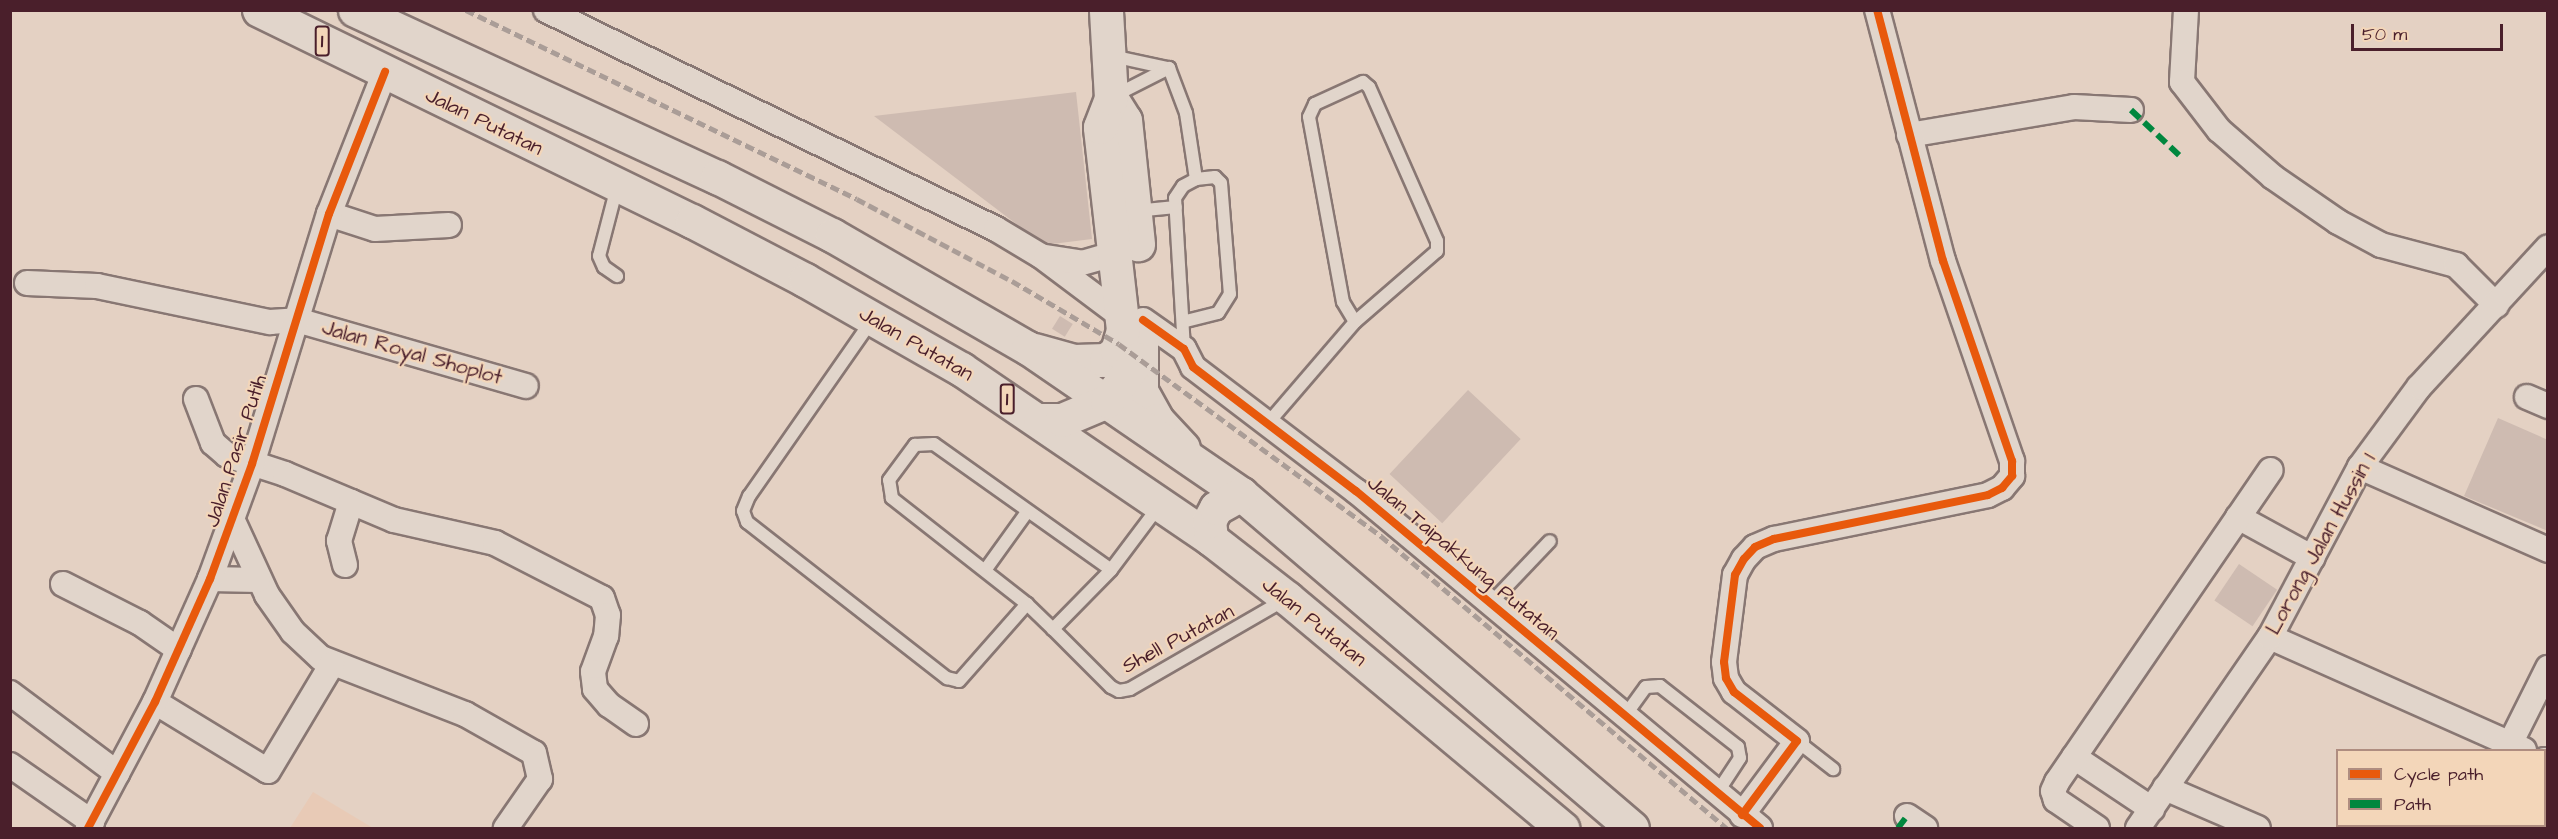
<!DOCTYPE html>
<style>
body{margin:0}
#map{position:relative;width:2558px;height:839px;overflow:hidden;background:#e4d1c3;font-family:"Architects Daughter",sans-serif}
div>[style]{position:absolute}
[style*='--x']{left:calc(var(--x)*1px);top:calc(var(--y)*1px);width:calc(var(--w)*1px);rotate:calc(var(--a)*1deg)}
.built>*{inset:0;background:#e8cab6}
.building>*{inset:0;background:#cebbb1;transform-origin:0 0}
.roads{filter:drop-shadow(2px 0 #887773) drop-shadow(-2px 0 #887773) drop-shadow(0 2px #887773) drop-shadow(0 -2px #887773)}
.lane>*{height:12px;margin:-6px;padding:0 6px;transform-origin:6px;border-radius:6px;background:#e1d5cb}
.street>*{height:24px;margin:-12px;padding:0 12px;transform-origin:12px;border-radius:12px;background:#e1d5cb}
.secondary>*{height:33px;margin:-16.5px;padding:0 16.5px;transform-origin:16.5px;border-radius:16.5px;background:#e1d5cb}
.highway>*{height:33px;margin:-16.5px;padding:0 16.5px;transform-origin:16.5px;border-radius:16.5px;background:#e1d5cb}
.rail>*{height:4.5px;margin-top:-2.25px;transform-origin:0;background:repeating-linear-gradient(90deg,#aa9d97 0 9px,transparent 0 13.5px)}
.quiet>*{height:6px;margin-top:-3px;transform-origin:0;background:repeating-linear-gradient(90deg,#00873e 0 12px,transparent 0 18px)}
.cycleway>*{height:8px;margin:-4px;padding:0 4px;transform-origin:4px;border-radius:4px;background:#e8590c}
span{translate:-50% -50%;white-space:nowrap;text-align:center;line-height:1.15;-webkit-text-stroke:4.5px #f3d6b9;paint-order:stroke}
.shield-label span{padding:2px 4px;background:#f3d6b9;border:2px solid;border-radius:4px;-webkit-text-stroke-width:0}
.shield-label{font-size:20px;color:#4a1f2b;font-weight:700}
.street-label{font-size:21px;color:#4a1f2b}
.frame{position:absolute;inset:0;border:12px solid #4a1f2b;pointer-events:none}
.legend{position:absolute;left:2336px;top:749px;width:210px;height:78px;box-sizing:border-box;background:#f3d6b9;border:2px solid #af8d80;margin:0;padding:8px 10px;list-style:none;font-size:18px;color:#4a1f2b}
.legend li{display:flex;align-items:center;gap:12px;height:30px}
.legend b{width:30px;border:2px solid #af8d80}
.scale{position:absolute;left:2351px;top:24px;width:152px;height:27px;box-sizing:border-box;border:3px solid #4a1f2b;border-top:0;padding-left:8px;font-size:18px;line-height:21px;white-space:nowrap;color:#4a1f2b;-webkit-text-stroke:4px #f3d6b9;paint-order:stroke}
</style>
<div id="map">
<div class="built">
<div style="clip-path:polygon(313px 792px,373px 828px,290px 828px)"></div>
</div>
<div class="building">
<div style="clip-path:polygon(1076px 92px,1092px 239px,1044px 245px,874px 116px)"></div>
<div style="left:1060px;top:316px;width:15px;height:15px;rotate:32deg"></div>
<div style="left:1468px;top:390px;width:72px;height:115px;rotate:43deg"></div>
<div style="clip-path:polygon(2498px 418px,2548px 440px,2548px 531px,2464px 496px)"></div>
<div style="left:2239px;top:564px;width:46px;height:44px;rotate:34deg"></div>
</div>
<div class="roads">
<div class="lane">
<div style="--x:1112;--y:56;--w:56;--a:12.3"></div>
<div style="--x:1169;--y:68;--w:48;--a:69.3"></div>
<div style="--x:1186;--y:113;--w:67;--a:81.4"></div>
<div style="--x:1114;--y:96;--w:62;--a:-27"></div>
<div style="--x:617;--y:187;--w:71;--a:104.6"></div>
<div style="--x:599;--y:256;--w:12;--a:66"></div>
<div style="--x:604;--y:267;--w:16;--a:35"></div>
<div style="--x:1135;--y:211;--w:41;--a:-5.6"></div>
<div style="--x:872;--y:320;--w:215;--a:124.9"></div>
<div style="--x:749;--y:496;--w:16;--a:112"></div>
<div style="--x:743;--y:511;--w:12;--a:70"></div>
<div style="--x:747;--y:522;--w:254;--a:38"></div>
<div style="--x:947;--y:678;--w:12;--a:14"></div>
<div style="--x:959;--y:681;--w:103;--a:-48.6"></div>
<div style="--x:1027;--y:604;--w:172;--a:-141.9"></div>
<div style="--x:892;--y:498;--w:18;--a:-99"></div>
<div style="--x:889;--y:480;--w:44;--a:-53.4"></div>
<div style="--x:915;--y:445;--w:19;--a:-3"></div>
<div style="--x:934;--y:444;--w:217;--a:35.4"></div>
<div style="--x:1184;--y:349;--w:151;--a:-93.4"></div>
<div style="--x:1175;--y:198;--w:14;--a:-56"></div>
<div style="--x:1183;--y:186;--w:15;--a:-28"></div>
<div style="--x:1196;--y:179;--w:19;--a:-6"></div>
<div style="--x:1215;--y:177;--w:8;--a:45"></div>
<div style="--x:1221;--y:183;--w:111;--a:85.4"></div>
<div style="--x:1230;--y:294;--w:22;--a:122"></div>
<div style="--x:1218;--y:313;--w:34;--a:166"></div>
<div style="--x:1268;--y:423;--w:133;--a:-49.3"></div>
<div style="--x:1355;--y:322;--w:108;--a:-40.9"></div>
<div style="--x:1437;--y:251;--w:10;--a:-90"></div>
<div style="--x:1437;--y:241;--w:168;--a:-113.8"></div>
<div style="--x:1369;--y:87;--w:8;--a:-140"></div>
<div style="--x:1363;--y:82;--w:53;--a:155.4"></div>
<div style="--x:1315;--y:104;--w:14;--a:115"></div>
<div style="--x:1309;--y:117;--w:188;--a:79.6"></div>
<div style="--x:1343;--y:302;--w:23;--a:59"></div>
<div style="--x:1159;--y:506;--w:80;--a:126.9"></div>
<div style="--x:1111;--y:570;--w:83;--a:134.5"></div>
<div style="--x:1053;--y:629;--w:82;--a:45"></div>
<div style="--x:1111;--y:687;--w:9;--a:27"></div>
<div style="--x:1119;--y:691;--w:11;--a:-10"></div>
<div style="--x:1130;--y:689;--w:180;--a:-30"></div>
<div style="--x:986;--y:569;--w:70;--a:-54.3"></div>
<div style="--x:1027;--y:604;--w:36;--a:44"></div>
<div style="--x:1489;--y:605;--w:88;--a:-46.4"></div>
<div style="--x:1624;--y:717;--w:37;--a:-54"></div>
<div style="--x:1646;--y:687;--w:14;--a:-4"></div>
<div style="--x:1660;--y:686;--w:99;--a:38"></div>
<div style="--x:1738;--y:747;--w:11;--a:80"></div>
<div style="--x:1740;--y:758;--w:42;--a:123.3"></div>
<div style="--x:1797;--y:741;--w:46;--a:37.9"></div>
</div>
<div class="street">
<div style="--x:546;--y:10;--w:500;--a:25.95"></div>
<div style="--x:996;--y:229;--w:52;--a:31"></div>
<div style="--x:1041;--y:256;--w:104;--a:36.8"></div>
<div style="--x:2186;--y:10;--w:72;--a:93.2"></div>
<div style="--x:2182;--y:82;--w:61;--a:52.4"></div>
<div style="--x:2219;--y:130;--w:72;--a:41"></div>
<div style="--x:2273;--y:177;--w:79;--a:34.7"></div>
<div style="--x:2338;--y:222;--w:49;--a:28.1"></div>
<div style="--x:2381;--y:245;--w:78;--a:14.9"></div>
<div style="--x:2456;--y:265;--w:57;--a:45"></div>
<div style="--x:1909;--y:135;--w:167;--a:-9.6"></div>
<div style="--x:2074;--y:107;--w:57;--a:3"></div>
<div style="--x:329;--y:214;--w:48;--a:18.1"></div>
<div style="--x:375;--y:229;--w:74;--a:-3.1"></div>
<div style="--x:1046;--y:257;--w:36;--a:9"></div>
<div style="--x:1082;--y:263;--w:35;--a:-16"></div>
<div style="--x:27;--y:283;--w:70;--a:2.5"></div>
<div style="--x:97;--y:286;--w:177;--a:11.8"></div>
<div style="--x:270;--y:322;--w:27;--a:-4"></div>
<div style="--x:297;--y:320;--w:238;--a:16.1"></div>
<div style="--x:1143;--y:320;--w:50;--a:35.3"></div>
<div style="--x:1184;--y:349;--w:20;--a:63"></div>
<div style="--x:1193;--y:367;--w:205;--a:37.3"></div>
<div style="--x:1356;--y:491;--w:526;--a:39.83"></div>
<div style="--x:2527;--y:397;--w:23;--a:23"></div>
<div style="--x:196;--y:399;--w:47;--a:68.9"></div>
<div style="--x:213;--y:443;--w:18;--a:41"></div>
<div style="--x:227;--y:455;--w:61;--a:18.1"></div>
<div style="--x:285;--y:474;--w:118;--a:22.9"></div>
<div style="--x:394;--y:520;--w:104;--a:12.8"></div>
<div style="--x:495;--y:543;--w:120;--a:27.2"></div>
<div style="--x:602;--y:598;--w:18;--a:71"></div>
<div style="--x:608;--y:615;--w:21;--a:95"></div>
<div style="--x:606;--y:636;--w:38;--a:110"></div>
<div style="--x:593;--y:672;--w:17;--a:83"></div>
<div style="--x:595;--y:689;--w:21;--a:49"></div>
<div style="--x:609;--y:705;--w:33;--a:35"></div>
<div style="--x:2360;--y:467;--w:206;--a:23.8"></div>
<div style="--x:2238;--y:517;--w:85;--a:28.7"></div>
<div style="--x:233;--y:521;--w:81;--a:65.3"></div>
<div style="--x:267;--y:595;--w:45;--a:54.9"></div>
<div style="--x:293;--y:632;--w:38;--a:43"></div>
<div style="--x:321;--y:658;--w:155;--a:21.3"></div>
<div style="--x:465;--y:714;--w:79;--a:29.5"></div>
<div style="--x:534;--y:753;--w:27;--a:77"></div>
<div style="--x:540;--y:779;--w:60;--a:124.8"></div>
<div style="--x:345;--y:565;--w:25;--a:-104"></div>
<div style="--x:339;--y:541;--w:41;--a:-72.9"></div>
<div style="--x:210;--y:579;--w:48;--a:1.2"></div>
<div style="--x:63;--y:584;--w:86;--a:26.9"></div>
<div style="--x:140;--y:623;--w:47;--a:34.7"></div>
<div style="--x:2270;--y:637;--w:278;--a:24"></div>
<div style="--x:10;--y:693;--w:134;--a:36.8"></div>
<div style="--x:155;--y:702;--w:132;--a:31.4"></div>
<div style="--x:268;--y:771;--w:125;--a:-59.1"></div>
<div style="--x:2507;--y:750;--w:92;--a:-63.4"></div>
<div style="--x:2074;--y:757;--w:94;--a:33.7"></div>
<div style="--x:2544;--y:760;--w:4;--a:14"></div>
<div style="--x:10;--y:765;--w:100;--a:34.8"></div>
<div style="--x:2165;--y:788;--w:101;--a:23.3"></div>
<div style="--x:1742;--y:815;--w:92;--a:-53.4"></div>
<div style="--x:1797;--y:741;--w:80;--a:-142.1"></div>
<div style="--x:1734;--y:692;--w:16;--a:-120"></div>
<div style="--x:1726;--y:678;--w:16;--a:-97"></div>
<div style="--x:1724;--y:662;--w:88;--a:-82.8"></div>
<div style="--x:1735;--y:575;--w:18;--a:-61"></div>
<div style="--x:1744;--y:559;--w:16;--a:-47"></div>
<div style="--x:1755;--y:547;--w:21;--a:-23"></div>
<div style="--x:1774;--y:539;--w:218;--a:-11.6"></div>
<div style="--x:1988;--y:495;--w:16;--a:-27"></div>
<div style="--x:2002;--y:488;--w:16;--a:-50"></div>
<div style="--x:2012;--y:476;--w:15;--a:-90"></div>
<div style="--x:2012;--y:461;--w:212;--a:-109"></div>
<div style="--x:1943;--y:261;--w:260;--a:-104.7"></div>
<div style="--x:1907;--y:816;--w:22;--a:34"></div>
<div style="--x:88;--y:828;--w:143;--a:-62"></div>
<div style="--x:155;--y:702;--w:135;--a:-65.9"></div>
<div style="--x:210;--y:579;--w:122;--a:-69.9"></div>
<div style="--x:252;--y:464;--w:262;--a:-72.9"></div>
<div style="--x:329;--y:214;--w:153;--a:-68.5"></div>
<div style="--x:2097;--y:828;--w:50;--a:-145.7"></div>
<div style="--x:2056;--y:800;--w:9;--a:-108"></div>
<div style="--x:2053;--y:791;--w:10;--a:-66"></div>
<div style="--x:2057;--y:782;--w:378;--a:-55.6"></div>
<div style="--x:2138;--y:828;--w:232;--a:-55.4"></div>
<div style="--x:2270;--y:637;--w:192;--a:-62.1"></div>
<div style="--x:2360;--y:467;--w:99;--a:-53.6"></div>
<div style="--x:2419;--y:387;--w:190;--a:-47.3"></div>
<div style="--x:2474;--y:828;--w:2;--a:-63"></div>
</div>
<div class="secondary">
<div style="--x:1111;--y:98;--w:26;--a:58"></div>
<div style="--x:1125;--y:120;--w:125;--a:84"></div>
<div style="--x:1141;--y:341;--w:50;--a:90"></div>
<div style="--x:1141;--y:391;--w:33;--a:61"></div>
<div style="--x:1157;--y:420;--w:38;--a:47"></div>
<div style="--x:1034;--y:350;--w:41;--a:15.4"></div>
<div style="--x:1074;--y:361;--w:32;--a:-2"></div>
<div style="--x:1106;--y:360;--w:14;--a:-39"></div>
<div style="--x:1117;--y:351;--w:22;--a:-74"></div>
<div style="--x:1123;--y:330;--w:204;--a:-96.5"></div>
<div style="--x:1100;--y:127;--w:31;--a:-69"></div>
<div style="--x:1111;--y:98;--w:88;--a:-93.3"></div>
</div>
<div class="highway">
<div style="--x:259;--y:10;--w:482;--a:26"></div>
<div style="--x:692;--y:221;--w:127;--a:27.6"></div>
<div style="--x:805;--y:280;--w:180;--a:29.7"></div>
<div style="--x:961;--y:369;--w:302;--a:34.2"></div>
<div style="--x:1211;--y:539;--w:96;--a:37.8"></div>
<div style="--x:1287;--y:598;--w:359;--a:39.9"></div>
<div style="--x:355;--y:10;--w:399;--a:24.8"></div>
<div style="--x:717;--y:177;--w:129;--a:26.8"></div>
<div style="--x:832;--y:235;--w:226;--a:30"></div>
<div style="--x:1028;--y:348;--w:258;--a:34.4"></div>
<div style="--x:1241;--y:494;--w:514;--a:40.5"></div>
<div style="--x:1040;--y:420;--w:22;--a:0"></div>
<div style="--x:1062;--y:420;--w:49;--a:-22.9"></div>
<div style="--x:1107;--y:401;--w:52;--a:-53.6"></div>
<div style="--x:1211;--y:539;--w:18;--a:-96"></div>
<div style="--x:1209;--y:521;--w:15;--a:-62"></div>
<div style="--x:1216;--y:508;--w:29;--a:-29"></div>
</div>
</div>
<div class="rail">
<div style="--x:466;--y:10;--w:434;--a:25.8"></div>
<div style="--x:857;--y:199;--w:175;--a:27.9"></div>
<div style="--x:1012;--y:281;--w:124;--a:30.5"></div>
<div style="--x:1119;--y:344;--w:325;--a:36.2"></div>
<div style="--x:1381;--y:536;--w:453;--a:40.2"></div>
</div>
<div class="quiet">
<div style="--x:2131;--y:110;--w:67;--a:43.2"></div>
<div style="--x:1898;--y:828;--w:15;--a:-53"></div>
</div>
<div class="cycleway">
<div style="--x:1143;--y:320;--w:50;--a:35.3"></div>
<div style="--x:1184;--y:349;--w:20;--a:63"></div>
<div style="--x:1193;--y:367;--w:205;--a:37.3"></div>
<div style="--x:1356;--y:491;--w:526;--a:39.83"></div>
<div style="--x:1742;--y:815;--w:92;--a:-53.4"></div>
<div style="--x:1797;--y:741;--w:80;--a:-142.1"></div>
<div style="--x:1734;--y:692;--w:16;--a:-120"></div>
<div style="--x:1726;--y:678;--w:16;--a:-97"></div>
<div style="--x:1724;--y:662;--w:88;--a:-82.8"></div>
<div style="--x:1735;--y:575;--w:18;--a:-61"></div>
<div style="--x:1744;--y:559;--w:16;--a:-47"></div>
<div style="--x:1755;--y:547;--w:21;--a:-23"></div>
<div style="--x:1774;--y:539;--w:218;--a:-11.6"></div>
<div style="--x:1988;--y:495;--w:16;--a:-27"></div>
<div style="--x:2002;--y:488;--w:16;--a:-50"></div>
<div style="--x:2012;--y:476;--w:15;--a:-90"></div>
<div style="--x:2012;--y:461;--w:212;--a:-109"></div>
<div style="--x:1943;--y:261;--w:260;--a:-104.7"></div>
<div style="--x:88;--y:828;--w:143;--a:-62"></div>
<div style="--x:155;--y:702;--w:135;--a:-65.9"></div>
<div style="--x:210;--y:579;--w:122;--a:-69.9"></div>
<div style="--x:252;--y:464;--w:262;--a:-72.9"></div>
<div style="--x:329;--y:214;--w:153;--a:-68.5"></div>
</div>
<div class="shield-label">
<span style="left:322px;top:41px">1</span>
<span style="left:1007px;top:399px">1</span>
</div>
<div class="street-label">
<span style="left:484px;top:122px;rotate:26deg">Jalan Putatan</span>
<span style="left:916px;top:344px;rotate:30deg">Jalan Putatan</span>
<span style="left:412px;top:353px;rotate:16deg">Jalan Royal Shoplot</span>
<span style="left:236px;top:451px;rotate:-72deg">Jalan Pasir Putih</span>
<span style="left:2321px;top:544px;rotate:-61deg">Lorong Jalan Hussin 1</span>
<span style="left:1463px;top:558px;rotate:40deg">Jalan Taipakkung Putatan</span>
<span style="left:1314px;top:622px;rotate:39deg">Jalan Putatan</span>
<span style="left:1178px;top:639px;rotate:-28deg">Shell Putatan</span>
</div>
<div class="frame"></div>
<ul class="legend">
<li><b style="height:8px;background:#e8590c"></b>Cycle path</li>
<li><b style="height:8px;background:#00873e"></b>Path</li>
</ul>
<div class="scale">50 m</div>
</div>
